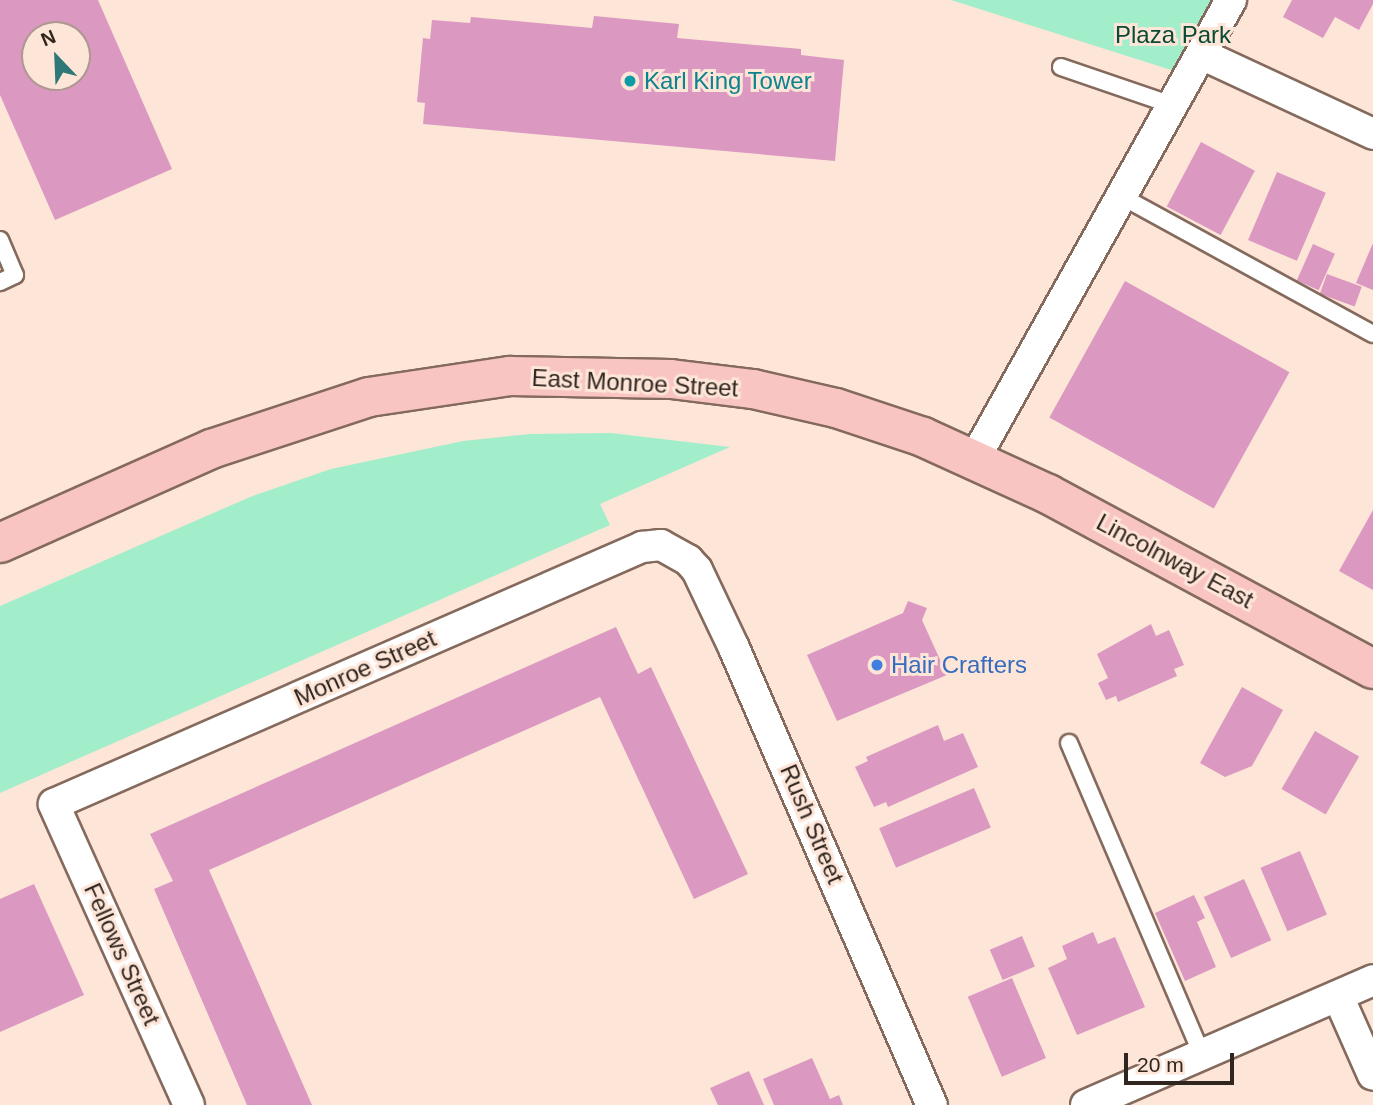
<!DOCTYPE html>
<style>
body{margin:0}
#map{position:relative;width:1373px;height:1105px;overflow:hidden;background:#fde5d8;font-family:Arial,sans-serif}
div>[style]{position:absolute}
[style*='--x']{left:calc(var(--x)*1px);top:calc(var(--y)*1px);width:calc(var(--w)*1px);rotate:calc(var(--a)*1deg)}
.green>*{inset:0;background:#a3eeca}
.building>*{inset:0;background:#db99c1;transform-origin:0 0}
.roads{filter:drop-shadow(2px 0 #846a5c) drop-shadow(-2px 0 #846a5c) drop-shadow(0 2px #846a5c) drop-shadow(0 -2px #846a5c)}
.lane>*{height:16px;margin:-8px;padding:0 8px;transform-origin:8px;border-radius:8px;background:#fff}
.street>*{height:30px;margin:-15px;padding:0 15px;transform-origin:15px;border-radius:15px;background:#fff}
.primary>*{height:38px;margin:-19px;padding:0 19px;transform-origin:19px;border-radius:19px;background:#f8c5c2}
.dots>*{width:19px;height:19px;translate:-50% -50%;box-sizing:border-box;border:4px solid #fde5d8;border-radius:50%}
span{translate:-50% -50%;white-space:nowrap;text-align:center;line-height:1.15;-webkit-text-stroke:6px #fde5d8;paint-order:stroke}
.park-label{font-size:24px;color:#084a33}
.culture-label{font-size:24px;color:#0d838f}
.left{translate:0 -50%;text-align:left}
.street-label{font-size:24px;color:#30251f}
.shop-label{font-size:24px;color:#366cbe}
.north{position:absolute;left:21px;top:21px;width:70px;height:70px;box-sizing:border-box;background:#fde5d8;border:2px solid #ab988e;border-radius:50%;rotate:337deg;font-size:19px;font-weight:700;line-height:28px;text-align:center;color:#30251f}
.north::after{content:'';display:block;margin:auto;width:24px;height:32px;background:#2e7877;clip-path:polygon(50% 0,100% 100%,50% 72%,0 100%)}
.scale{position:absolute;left:1124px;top:1053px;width:110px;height:32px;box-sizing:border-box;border:4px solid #30251f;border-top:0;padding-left:9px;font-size:21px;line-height:24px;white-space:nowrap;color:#30251f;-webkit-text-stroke:5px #fde5d8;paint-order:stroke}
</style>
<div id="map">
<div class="green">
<div style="clip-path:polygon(951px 0,1231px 0,1190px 76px)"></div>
<div style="clip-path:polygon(611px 433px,730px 447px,600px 504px,610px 525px,0 793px,0 606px,250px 497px,331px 469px,463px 441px,530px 434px)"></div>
</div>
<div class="building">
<div style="clip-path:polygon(evenodd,0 0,98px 0,172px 169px,55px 220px,0 95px,0 0,35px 35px,77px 35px,77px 77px,35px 77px,35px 35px)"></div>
<div style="clip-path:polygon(1292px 0,1373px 0,1373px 4px,1359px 30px,1335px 17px,1323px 38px,1283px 17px)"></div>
<div style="clip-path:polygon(594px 16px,679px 24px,677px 38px,801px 49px,801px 55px,844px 60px,835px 161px,423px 124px,425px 103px,417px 102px,423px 38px,430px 39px,432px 20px,470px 23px,471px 17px,592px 28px)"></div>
<div style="left:1201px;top:142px;width:61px;height:73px;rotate:28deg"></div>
<div style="left:1277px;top:172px;width:53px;height:74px;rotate:23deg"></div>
<div style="clip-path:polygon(1373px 243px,1373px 290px,1356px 283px)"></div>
<div style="left:1313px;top:244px;width:24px;height:40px;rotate:24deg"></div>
<div style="left:1327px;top:274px;width:37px;height:21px;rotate:20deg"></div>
<div style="left:1125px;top:281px;width:188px;height:156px;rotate:29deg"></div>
<div style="clip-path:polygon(1373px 510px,1373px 590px,1339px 571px)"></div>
<div style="clip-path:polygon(908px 601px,927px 608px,922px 620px,947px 675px,837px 721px,807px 655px,903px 613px)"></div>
<div style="clip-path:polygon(1151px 624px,1156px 636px,1169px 630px,1184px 665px,1174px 669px,1177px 676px,1118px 702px,1116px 696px,1106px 700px,1098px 683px,1108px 678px,1097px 654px)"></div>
<div style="clip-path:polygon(616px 627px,638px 674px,651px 667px,748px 874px,694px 899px,600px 697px,209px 870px,312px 1105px,247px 1105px,154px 889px,173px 881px,150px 834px)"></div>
<div style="clip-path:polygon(1242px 687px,1283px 710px,1252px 766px,1225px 777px,1200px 763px)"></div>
<div style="clip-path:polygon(938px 725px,944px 741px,963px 733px,978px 767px,888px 807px,886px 802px,874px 807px,855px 767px,868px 761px,866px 757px)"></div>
<div style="left:1315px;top:731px;width:51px;height:67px;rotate:30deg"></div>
<div style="left:974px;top:788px;width:43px;height:103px;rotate:67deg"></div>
<div style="left:1300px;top:851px;width:69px;height:43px;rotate:67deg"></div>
<div style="left:1244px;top:879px;width:67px;height:44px;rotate:66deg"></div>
<div style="clip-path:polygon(34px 884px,84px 995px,0 1032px,0 899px)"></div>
<div style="clip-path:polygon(1194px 895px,1205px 918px,1197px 922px,1216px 967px,1185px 981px,1155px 913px)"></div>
<div style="clip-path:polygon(1093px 932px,1098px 944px,1115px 937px,1145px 1007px,1077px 1035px,1048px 968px,1067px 959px,1062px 946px)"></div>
<div style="left:1022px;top:936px;width:33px;height:35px;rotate:67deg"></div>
<div style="left:1012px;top:978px;width:87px;height:48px;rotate:67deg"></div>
<div style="clip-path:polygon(812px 1058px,830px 1099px,839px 1095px,843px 1105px,774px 1105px,763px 1079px)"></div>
<div style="clip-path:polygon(749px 1071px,764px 1105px,718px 1105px,710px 1088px)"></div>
</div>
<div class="roads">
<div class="lane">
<div style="--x:1061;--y:67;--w:117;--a:18.9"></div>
<div style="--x:1121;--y:196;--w:287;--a:28.7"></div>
<div style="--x:0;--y:240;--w:38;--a:67"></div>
<div style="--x:15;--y:275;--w:17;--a:155"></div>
<div style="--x:1069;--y:743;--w:339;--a:66.9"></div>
</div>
<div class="street">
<div style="--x:1201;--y:54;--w:190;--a:24.9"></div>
<div style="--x:975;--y:458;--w:525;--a:-60.8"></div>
<div style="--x:1338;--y:996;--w:86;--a:66.1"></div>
<div style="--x:189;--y:1105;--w:330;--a:-114.2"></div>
<div style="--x:54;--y:804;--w:642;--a:-23.61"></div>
<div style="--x:642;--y:547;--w:19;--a:-6"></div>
<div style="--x:661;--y:545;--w:31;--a:29"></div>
<div style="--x:688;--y:560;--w:13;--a:48"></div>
<div style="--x:697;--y:570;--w:86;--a:64.6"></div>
<div style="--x:734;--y:648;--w:498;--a:66.6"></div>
<div style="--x:1086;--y:1105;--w:313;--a:-23.5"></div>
</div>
<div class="primary">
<div style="--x:0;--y:543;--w:231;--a:-24"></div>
<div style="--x:211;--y:449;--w:166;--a:-18.2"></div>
<div style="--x:369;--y:397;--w:143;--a:-8.5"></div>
<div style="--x:510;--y:376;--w:161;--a:1.1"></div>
<div style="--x:671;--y:379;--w:83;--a:7"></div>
<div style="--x:753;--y:389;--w:85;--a:12.9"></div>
<div style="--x:836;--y:408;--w:92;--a:18.4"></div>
<div style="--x:923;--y:437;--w:137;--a:24.5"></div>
<div style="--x:1048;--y:494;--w:369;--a:28.3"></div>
</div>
</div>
<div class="dots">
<div style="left:630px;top:81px;background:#0f9aa8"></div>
<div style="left:877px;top:665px;background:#3f7fe0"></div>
</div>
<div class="park-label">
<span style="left:1173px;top:35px">Plaza Park</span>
</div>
<div class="culture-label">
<span class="left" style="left:644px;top:81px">Karl King Tower</span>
</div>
<div class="street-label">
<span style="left:635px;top:383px;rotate:3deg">East Monroe Street</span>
<span style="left:1175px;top:561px;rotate:28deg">Lincolnway East</span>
<span style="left:365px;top:668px;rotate:-24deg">Monroe Street</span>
<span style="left:812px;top:824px;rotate:67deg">Rush Street</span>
<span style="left:122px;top:954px;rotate:66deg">Fellows Street</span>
</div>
<div class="shop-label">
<span class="left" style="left:891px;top:665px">Hair Crafters</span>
</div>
<div class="north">N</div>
<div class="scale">20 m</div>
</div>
